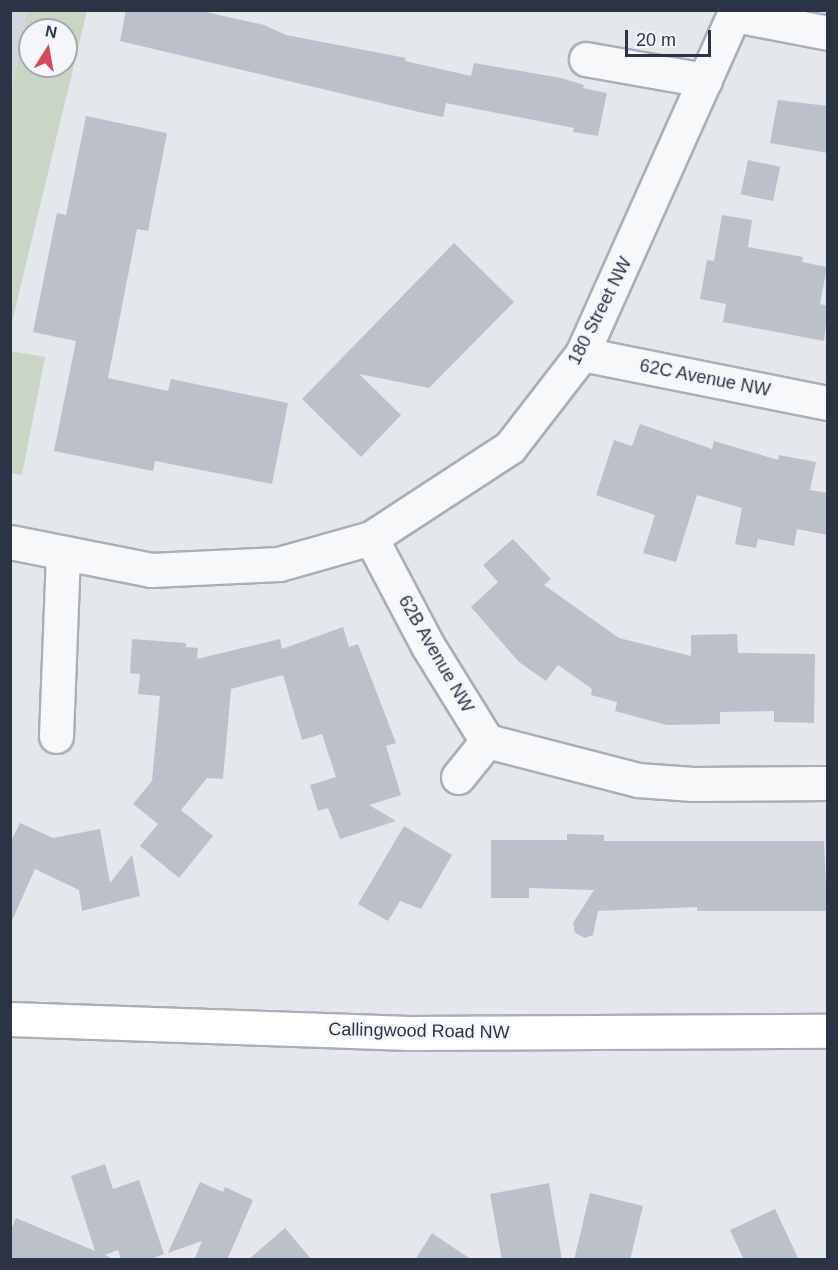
<!DOCTYPE html>
<style>
body{margin:0}
#map{position:relative;width:838px;height:1270px;overflow:hidden;background:#e4e7ec;font-family:Arial,sans-serif}
div>[style]{position:absolute}
[style*='--x']{left:calc(var(--x)*1px);top:calc(var(--y)*1px);width:calc(var(--w)*1px);rotate:calc(var(--a)*1deg)}
.built>*{inset:0;background:#d2d6de}
.green>*{inset:0;background:#c9d6c5}
.building>*{inset:0;background:#bbc0ca;transform-origin:0 0}
.roads{filter:drop-shadow(2px 0 #a9aeb7) drop-shadow(-2px 0 #a9aeb7) drop-shadow(0 2px #a9aeb7) drop-shadow(0 -2px #a9aeb7)}
.minor>*{height:33px;margin:-16.5px;padding:0 16.5px;transform-origin:16.5px;border-radius:16.5px;background:#f7f8fa}
.major>*{height:33px;margin:-16.5px;padding:0 16.5px;transform-origin:16.5px;border-radius:16.5px;background:#fff}
span{translate:-50% -50%;white-space:nowrap;text-align:center;line-height:1.15;-webkit-text-stroke:4.5px #f4f6f9;paint-order:stroke}
.street-label{font-size:18px;color:#2b3445}
.frame{position:absolute;inset:0;border:12px solid #2b3445;pointer-events:none}
.north{position:absolute;left:18px;top:18px;width:60px;height:60px;box-sizing:border-box;background:#f4f6f9;border:2px solid #a4a8b1;border-radius:50%;rotate:11deg;font-size:16px;font-weight:700;line-height:24px;text-align:center;color:#2b3445}
.north::after{content:'';display:block;margin:auto;width:21px;height:27px;background:#d1495b;clip-path:polygon(50% 0,100% 100%,50% 72%,0 100%)}
.scale{position:absolute;left:625px;top:30px;width:86px;height:27px;box-sizing:border-box;border:3px solid #2b3445;border-top:0;padding-left:8px;font-size:18px;line-height:21px;white-space:nowrap;color:#2b3445;-webkit-text-stroke:4px #f4f6f9;paint-order:stroke}
</style>
<div id="map">
<div class="built">
<div style="clip-path:polygon(11px 11px,27px 11px,11px 94px)"></div>
</div>
<div class="green">
<div style="clip-path:polygon(evenodd,27px 11px,87px 11px,11px 326px,11px 94px,27px 11px,30px 30px,66px 30px,66px 66px,30px 66px,30px 30px)"></div>
<div style="clip-path:polygon(10px 351px,45px 357px,22px 475px,11px 473px)"></div>
</div>
<div class="building">
<div style="clip-path:polygon(126px 10px,197px 10px,264px 25px,286px 35px,406px 58px,405px 61px,471px 76px,474px 63px,561px 78px,584px 85px,583px 88px,607px 93px,598px 136px,573px 132px,574px 128px,446px 103px,443px 117px,419px 112px,120px 41px)"></div>
<div style="clip-path:polygon(778px 100px,828px 106px,828px 153px,770px 143px)"></div>
<div style="clip-path:polygon(86px 116px,167px 133px,148px 231px,137px 229px,108px 378px,168px 391px,171px 379px,288px 403px,272px 484px,155px 461px,153px 471px,54px 451px,76px 341px,33px 332px,57px 213px,66px 215px)"></div>
<div style="left:748px;top:160px;width:33px;height:35px;rotate:12deg"></div>
<div style="clip-path:polygon(722px 215px,752px 220px,748px 247px,803px 257px,802px 262px,827px 267px,820px 304px,828px 306px,824px 341px,723px 322px,726px 304px,700px 299px,707px 260px,714px 261px)"></div>
<div style="clip-path:polygon(454px 243px,514px 302px,429px 388px,359px 374px,401px 415px,361px 457px,302px 399px)"></div>
<div style="clip-path:polygon(640px 424px,712px 449px,714px 441px,778px 460px,779px 455px,816px 462px,810px 490px,828px 493px,828px 535px,797px 529px,794px 546px,758px 539px,756px 548px,735px 544px,742px 508px,697px 495px,676px 562px,643px 553px,655px 515px,596px 495px,614px 440px,632px 446px)"></div>
<div style="clip-path:polygon(513px 539px,551px 579px,544px 585px,619px 638px,691px 656px,691px 635px,737px 634px,738px 653px,815px 654px,814px 723px,774px 722px,774px 711px,720px 712px,720px 724px,667px 725px,615px 711px,617px 702px,591px 695px,592px 689px,558px 665px,546px 681px,519px 662px,471px 607px,498px 582px,483px 565px)"></div>
<div style="clip-path:polygon(343px 627px,349px 647px,358px 644px,396px 743px,386px 746px,401px 795px,369px 805px,396px 821px,340px 839px,328px 808px,318px 811px,310px 785px,336px 777px,322px 734px,302px 740px,283px 675px,231px 689px,223px 779px,207px 778px,181px 810px,213px 836px,179px 878px,140px 846px,158px 824px,133px 804px,152px 781px,160px 696px,138px 694px,140px 674px,130px 673px,132px 639px,186px 643px,186px 647px,198px 648px,197px 659px,280px 639px,282px 649px)"></div>
<div style="clip-path:polygon(20px 823px,53px 838px,100px 829px,110px 883px,132px 855px,140px 896px,82px 911px,79px 890px,35px 869px,10px 925px,10px 843px)"></div>
<div style="clip-path:polygon(404px 826px,452px 855px,421px 909px,400px 901px,388px 921px,358px 904px)"></div>
<div style="clip-path:polygon(567px 834px,604px 835px,604px 841px,824px 841px,827px 911px,697px 911px,697px 907px,598px 911px,593px 935px,585px 938px,575px 933px,573px 923px,594px 890px,529px 888px,529px 898px,491px 898px,491px 840px,567px 840px)"></div>
<div style="clip-path:polygon(105px 1164px,113px 1189px,139px 1180px,164px 1254px,149px 1260px,121px 1260px,118px 1250px,105px 1255px,115px 1260px,10px 1260px,10px 1232px,16px 1218px,95px 1251px,71px 1176px)"></div>
<div style="clip-path:polygon(200px 1182px,223px 1192px,225px 1187px,253px 1200px,227px 1260px,194px 1260px,202px 1241px,168px 1253px)"></div>
<div style="clip-path:polygon(549px 1183px,562px 1260px,502px 1260px,490px 1194px)"></div>
<div style="clip-path:polygon(590px 1193px,643px 1206px,630px 1260px,574px 1260px)"></div>
<div style="clip-path:polygon(775px 1209px,799px 1260px,744px 1260px,730px 1230px)"></div>
<div style="clip-path:polygon(285px 1228px,312px 1260px,248px 1260px)"></div>
<div style="clip-path:polygon(432px 1233px,472px 1260px,415px 1260px)"></div>
</div>
<div class="roads">
<div class="minor">
<div style="--x:734;--y:15;--w:96;--a:10.8"></div>
<div style="--x:586;--y:59;--w:121;--a:10"></div>
<div style="--x:582;--y:354;--w:251;--a:11.3"></div>
<div style="--x:371;--y:538;--w:122;--a:62.2"></div>
<div style="--x:428;--y:646;--w:112;--a:58.2"></div>
<div style="--x:487;--y:741;--w:156;--a:14.5"></div>
<div style="--x:638;--y:780;--w:55;--a:4.2"></div>
<div style="--x:693;--y:784;--w:135;--a:-0.4"></div>
<div style="--x:10;--y:542;--w:144;--a:11.2"></div>
<div style="--x:151;--y:570;--w:128;--a:-2.7"></div>
<div style="--x:279;--y:564;--w:96;--a:-15.8"></div>
<div style="--x:371;--y:538;--w:166;--a:-33.2"></div>
<div style="--x:510;--y:447;--w:118;--a:-52.3"></div>
<div style="--x:582;--y:354;--w:377;--a:-65.9"></div>
<div style="--x:56;--y:736;--w:181;--a:-87.8"></div>
<div style="--x:458;--y:777;--w:46;--a:-51.1"></div>
</div>
<div class="major">
<div style="--x:10;--y:1019;--w:399;--a:2"></div>
<div style="--x:409;--y:1033;--w:419;--a:-0.3"></div>
</div>
</div>
<div class="street-label">
<span style="left:600px;top:311px;rotate:-63deg">180 Street NW</span>
<span style="left:705px;top:378px;rotate:11deg">62C Avenue NW</span>
<span style="left:436px;top:654px;rotate:60deg">62B Avenue NW</span>
<span style="left:419px;top:1031px;rotate:1deg">Callingwood Road NW</span>
</div>
<div class="frame"></div>
<div class="north">N</div>
<div class="scale">20 m</div>
</div>
